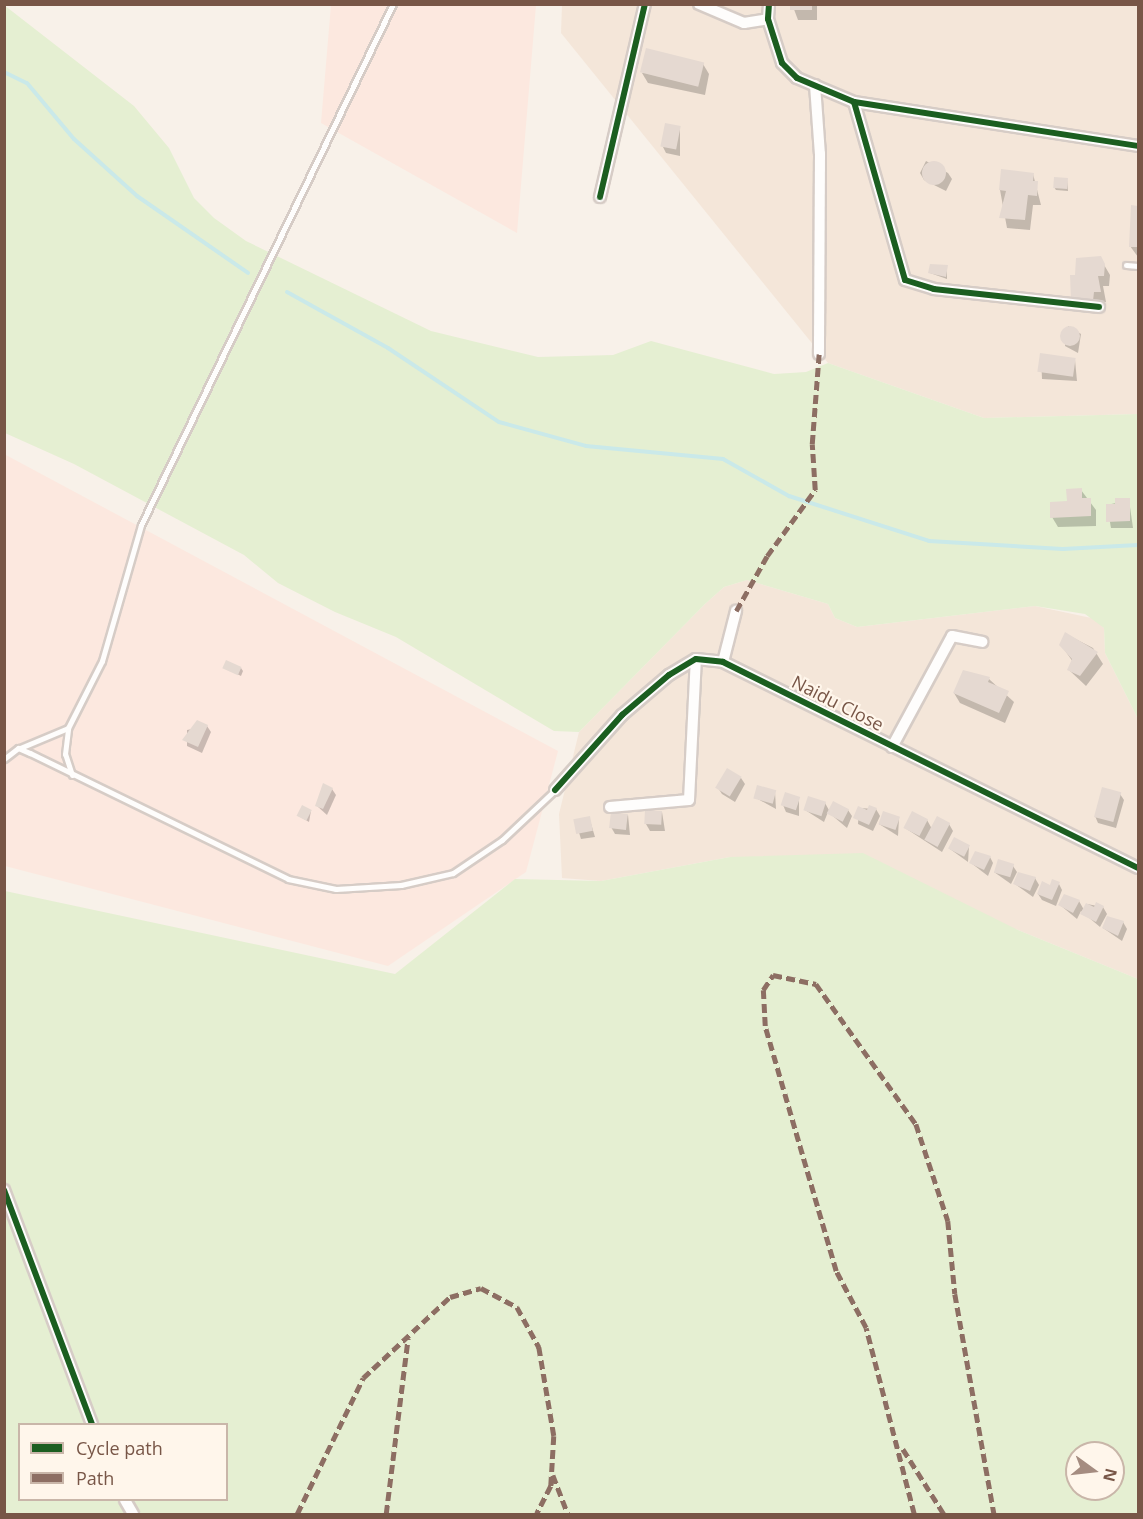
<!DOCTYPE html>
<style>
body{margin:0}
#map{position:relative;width:1143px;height:1519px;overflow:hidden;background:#f8f1e9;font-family:"Open Sans",sans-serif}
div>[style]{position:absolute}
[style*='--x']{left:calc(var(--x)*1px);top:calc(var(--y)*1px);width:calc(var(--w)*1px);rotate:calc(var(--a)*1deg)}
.residential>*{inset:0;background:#f4e6d9}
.commercial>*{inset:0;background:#fce8df}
.green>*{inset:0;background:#e5efd2}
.shadow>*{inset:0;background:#0003}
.stream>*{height:4px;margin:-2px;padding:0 2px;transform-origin:2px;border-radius:2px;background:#cae9e9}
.building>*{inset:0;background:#e5d9d1;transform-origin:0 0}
.round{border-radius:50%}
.roads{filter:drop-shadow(2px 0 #d6ccc6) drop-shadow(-2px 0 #d6ccc6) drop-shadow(0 2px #d6ccc6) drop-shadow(0 -2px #d6ccc6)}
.lane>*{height:5px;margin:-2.5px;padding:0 2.5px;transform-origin:2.5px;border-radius:2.5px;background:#fefdfc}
.street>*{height:10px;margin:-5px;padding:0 5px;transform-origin:5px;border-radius:5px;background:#fefdfc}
.quiet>*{height:4.5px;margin-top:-2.25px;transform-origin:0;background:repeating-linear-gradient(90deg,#8d6e63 0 9px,transparent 0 13.5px)}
.cycleway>*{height:6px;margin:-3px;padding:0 3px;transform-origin:3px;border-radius:3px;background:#1b5e20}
span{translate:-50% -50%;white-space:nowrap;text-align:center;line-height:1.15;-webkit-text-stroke:4.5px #fff6eb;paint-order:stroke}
.street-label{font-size:18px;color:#785647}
.frame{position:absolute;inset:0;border:6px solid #785647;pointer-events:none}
.legend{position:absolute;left:18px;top:1423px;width:210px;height:78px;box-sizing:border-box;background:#fff6eb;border:2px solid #c9b6a9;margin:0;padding:8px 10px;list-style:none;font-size:18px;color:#785647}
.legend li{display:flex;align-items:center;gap:12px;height:30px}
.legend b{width:30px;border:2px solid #c9b6a9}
.north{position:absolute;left:1065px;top:1441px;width:60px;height:60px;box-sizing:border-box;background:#fff6eb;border:2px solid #c9b6a9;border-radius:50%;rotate:105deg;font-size:16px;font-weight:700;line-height:24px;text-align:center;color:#785647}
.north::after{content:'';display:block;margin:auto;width:21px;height:27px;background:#a58c80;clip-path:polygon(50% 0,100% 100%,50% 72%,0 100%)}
</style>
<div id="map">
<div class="residential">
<div style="clip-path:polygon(562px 5px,1138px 5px,1138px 414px,984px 418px,828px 363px,561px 33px)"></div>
<div style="clip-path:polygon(747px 580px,828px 604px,835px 618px,857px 627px,1035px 606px,1096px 619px,1104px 628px,1105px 653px,1138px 719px,1138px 979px,1018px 930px,730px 857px,601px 881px,562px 878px,559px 814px,579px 732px,705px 604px,724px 587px)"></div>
</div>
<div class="commercial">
<div style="clip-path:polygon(331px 5px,536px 5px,517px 233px,321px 123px)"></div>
<div style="clip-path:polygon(4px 454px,558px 751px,526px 872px,388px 966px,5px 866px)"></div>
</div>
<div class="green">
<div style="clip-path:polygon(4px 5px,134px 106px,169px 148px,194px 198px,214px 218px,246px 241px,431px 331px,538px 357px,613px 355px,651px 341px,774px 374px,806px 372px,828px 363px,984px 418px,1138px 414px,1138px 719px,1105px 653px,1104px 628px,1085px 614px,1035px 606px,857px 627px,835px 618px,828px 604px,747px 580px,724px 587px,705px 604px,579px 732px,554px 731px,396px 637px,335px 612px,278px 583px,244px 555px,74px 464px,5px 433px)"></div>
<div style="clip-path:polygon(evenodd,863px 853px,1018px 930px,1138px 979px,1138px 1514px,5px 1514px,5px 891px,395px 974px,515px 879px,601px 881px,730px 857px,863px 853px,20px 1424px,226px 1424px,226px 1500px,20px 1500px,20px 1424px,863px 853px,1077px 1453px,1113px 1453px,1113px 1489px,1077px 1489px,1077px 1453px)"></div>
</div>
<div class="shadow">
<div style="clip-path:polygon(792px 4px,817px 4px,817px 20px,798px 20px)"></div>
<div style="clip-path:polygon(703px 64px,709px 74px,705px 95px,648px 83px,642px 73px)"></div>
<div style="clip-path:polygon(680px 128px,680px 156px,666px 153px,663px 147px)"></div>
<div style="clip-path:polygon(926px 161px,948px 173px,952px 179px,946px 191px,924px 180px,920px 173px)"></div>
<div style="clip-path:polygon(1033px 174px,1041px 205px,1033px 205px,1030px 230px,1007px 228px,1000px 190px)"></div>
<div style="clip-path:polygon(1067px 179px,1068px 191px,1056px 190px,1054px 187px)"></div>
<div style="clip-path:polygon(1133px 207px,1138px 207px,1138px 257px,1130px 246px)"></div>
<div style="clip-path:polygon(1100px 258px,1110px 275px,1109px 286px,1103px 286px,1106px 302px,1099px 302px,1098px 311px,1076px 277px)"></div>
<div style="clip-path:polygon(947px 266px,947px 279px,930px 273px)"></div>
<div style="clip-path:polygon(1068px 326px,1081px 334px,1078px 353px,1065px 346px)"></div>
<div style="clip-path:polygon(1041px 355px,1075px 360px,1077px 381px,1042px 379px)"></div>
<div style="clip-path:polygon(1081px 490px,1096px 510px,1096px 526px,1058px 527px,1052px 517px)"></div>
<div style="clip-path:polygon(1129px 500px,1133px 528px,1111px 528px,1107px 505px)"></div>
<div style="clip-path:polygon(1066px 634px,1093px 648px,1103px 664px,1086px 686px,1069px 670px,1073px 662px,1061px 645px)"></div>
<div style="clip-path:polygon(225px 668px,241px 668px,243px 671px,241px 676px)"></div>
<div style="clip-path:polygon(989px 679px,1014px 702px,1005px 723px,960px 703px,954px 693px)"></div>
<div style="clip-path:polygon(207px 726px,211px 732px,202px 753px,187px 746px,187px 730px)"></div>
<div style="clip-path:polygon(741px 778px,745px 784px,735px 802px,722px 794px,718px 788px)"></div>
<div style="clip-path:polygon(332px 789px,336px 795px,327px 815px,317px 806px)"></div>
<div style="clip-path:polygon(775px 792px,776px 809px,756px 798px)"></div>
<div style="clip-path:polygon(1120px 794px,1124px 800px,1116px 828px,1098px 823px,1095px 816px)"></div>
<div style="clip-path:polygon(799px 798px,799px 816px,786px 812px,783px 805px)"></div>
<div style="clip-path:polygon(825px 803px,830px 812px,848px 810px,852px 816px,847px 828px,828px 812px,824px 822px,805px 810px)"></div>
<div style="clip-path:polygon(859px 808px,876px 809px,880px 816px,873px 831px,858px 824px)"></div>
<div style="clip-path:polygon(311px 811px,309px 822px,299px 816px)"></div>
<div style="clip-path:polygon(662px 812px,665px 831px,650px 831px,646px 824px)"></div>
<div style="clip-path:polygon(628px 815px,630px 835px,615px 834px,611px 827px)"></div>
<div style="clip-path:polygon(589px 817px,595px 837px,581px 839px,575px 820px)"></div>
<div style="clip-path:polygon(899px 818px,898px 836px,879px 824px)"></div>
<div style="clip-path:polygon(927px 820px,932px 829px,949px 824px,953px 831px,942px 852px,905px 828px)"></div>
<div style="clip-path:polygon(969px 846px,968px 862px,950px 849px)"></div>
<div style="clip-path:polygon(990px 857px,993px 863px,988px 876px,971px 863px)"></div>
<div style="clip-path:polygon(1013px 866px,1017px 872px,1011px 884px,994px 872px)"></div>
<div style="clip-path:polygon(1035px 878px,1039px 885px,1033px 897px,1015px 884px)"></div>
<div style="clip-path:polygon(1059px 884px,1062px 890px,1056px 906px,1042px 900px,1038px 894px)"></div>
<div style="clip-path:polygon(1079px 901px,1084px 910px,1087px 904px,1103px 907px,1107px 914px,1100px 927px,1081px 911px,1077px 919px,1060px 905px)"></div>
<div style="clip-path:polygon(1123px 922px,1127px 929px,1122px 941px,1103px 928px)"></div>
</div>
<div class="stream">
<div style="--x:4;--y:72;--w:25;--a:26"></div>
<div style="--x:27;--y:83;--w:73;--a:50"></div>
<div style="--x:74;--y:139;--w:85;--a:42.1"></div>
<div style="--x:137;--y:196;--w:135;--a:34.7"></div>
<div style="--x:287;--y:292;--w:115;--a:29"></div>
<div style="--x:388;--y:348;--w:133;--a:33.7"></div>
<div style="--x:499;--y:422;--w:90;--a:15.4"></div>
<div style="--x:586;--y:446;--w:138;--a:5.4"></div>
<div style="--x:723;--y:459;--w:76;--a:29.3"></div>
<div style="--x:789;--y:496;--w:147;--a:17.8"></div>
<div style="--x:929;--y:541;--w:134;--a:3.4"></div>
<div style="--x:1063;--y:549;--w:75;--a:-3.1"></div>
</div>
<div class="building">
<div style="left:790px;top:5px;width:22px;height:5px"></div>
<div style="left:646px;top:48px;width:60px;height:25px;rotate:14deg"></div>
<div style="left:665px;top:123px;width:16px;height:24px;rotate:11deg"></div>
<div class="round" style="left:922px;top:161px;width:24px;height:24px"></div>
<div style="clip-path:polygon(1001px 169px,1034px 173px,1033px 181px,1038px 181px,1037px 196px,1028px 195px,1025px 220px,999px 218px,1006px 191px,999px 190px)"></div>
<div style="left:1054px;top:177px;width:14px;height:11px;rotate:4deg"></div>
<div style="clip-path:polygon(1131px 205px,1138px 206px,1138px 247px,1129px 247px)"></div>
<div style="clip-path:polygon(1101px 256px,1105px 264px,1104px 276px,1098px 276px,1101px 292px,1094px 292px,1093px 301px,1071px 300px,1070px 275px,1075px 275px,1076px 258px)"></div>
<div style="clip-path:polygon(930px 264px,948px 265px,946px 277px,928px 273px)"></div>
<div class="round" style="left:1060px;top:326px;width:20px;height:20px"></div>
<div style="left:1040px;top:353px;width:36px;height:19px;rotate:8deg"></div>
<div style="clip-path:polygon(1082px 488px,1082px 498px,1091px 498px,1091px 516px,1050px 518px,1050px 502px,1067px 501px,1066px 489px)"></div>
<div style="clip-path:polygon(1115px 498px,1130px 498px,1130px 521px,1106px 522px,1106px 504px,1115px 504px)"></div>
<div style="clip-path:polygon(1065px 632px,1098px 652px,1080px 676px,1067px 670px,1072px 659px,1059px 645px)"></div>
<div style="left:226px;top:660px;width:17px;height:9px;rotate:24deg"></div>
<div style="clip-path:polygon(963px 670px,990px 677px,988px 682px,1009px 691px,999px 713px,953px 693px)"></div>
<div style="clip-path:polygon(197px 720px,208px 725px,198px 747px,182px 740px)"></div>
<div style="left:727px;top:768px;width:17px;height:23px;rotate:31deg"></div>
<div style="clip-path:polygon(323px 783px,333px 788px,323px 809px,315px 806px)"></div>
<div style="left:757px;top:785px;width:20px;height:14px;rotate:15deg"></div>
<div style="left:1102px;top:787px;width:20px;height:31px;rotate:15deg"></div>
<div style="left:785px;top:792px;width:16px;height:14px;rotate:18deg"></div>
<div style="left:808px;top:796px;width:19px;height:15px;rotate:18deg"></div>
<div style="left:833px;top:801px;width:18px;height:14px;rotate:27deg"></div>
<div style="left:302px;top:805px;width:11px;height:12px;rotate:27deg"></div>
<div style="clip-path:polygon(869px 805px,877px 808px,869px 825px,853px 818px,858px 806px,867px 810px)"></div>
<div style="left:645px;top:810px;width:17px;height:14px;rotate:3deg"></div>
<div style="left:883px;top:811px;width:18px;height:14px;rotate:19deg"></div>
<div style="left:912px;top:811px;width:18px;height:19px;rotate:27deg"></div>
<div style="left:611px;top:812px;width:17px;height:16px;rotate:7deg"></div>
<div style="left:590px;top:816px;width:15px;height:17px;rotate:79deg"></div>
<div style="left:937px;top:816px;width:15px;height:27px;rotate:28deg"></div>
<div style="left:954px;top:837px;width:18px;height:13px;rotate:27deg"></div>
<div style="clip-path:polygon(975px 851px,991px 856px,984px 870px,969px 863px)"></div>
<div style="left:998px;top:859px;width:17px;height:14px;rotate:17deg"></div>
<div style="clip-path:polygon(1018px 872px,1036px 877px,1030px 891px,1013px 884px)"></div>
<div style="clip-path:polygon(1052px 879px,1060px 882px,1052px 900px,1037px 894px,1042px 881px,1050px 885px)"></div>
<div style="clip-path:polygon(1064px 894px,1080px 900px,1073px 913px,1058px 905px)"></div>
<div style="clip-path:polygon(1096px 902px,1104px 906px,1096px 922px,1080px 914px,1086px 903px,1094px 907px)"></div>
<div style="clip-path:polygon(1107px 916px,1124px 921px,1118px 936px,1102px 928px)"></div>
</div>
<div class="roads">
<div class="lane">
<div style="--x:1126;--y:265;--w:12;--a:5"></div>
<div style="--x:20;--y:748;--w:52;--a:-22.6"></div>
<div style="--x:4;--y:759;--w:18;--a:-38"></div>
<div style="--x:18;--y:748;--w:13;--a:23"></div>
<div style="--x:30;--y:753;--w:287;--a:26"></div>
<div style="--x:288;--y:879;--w:49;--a:11.8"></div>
<div style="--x:336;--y:889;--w:65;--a:-3.5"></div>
<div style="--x:401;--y:885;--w:53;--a:-13"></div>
<div style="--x:453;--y:873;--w:59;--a:-34"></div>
<div style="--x:502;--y:840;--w:73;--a:-43.3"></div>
<div style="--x:72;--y:775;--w:22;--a:-108"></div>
<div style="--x:65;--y:754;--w:26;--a:-83"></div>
<div style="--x:68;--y:728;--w:75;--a:-63.1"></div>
<div style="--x:102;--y:661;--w:141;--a:-74"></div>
<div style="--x:141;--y:525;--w:579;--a:-64.19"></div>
</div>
<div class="street">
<div style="--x:699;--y:4;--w:49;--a:22.9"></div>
<div style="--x:744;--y:23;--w:24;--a:-9"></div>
<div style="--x:769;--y:4;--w:15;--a:94"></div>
<div style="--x:768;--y:19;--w:46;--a:72.3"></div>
<div style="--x:782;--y:63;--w:21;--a:45"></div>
<div style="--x:797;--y:78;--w:62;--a:22.8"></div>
<div style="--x:854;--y:102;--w:287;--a:8.8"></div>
<div style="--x:815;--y:85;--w:69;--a:85.9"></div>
<div style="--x:820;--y:154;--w:200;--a:90.3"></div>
<div style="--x:854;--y:102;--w:185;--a:74"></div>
<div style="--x:905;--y:280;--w:30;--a:17"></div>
<div style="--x:934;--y:289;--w:166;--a:6.2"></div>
<div style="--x:600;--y:197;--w:198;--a:-76.9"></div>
<div style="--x:723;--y:662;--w:53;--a:-75.7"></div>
<div style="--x:892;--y:747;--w:126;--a:-61.6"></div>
<div style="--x:952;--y:636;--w:31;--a:11"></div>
<div style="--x:555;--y:790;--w:101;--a:-48.2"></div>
<div style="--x:622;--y:715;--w:62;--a:-40.4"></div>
<div style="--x:669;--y:675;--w:31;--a:-31"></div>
<div style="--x:696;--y:659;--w:27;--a:6"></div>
<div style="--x:723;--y:662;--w:463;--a:26.4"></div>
<div style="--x:610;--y:807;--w:79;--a:-5.1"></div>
<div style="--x:689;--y:800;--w:141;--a:-87.2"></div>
<div style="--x:4;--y:1190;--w:250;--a:69.4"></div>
<div style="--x:125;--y:1500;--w:16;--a:60"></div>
</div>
</div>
<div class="quiet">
<div style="--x:736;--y:611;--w:63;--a:-60.6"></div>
<div style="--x:767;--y:556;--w:82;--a:-54"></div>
<div style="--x:815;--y:490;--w:46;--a:-93.7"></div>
<div style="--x:812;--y:444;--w:90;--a:-85.6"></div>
<div style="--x:903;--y:1449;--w:77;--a:57.8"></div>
<div style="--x:553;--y:1475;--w:42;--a:69"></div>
<div style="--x:297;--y:1514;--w:151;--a:-64.1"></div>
<div style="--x:363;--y:1378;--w:119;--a:-43"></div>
<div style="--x:450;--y:1297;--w:32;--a:-16"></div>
<div style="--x:481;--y:1288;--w:41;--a:27.8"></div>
<div style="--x:517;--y:1307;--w:46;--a:61.2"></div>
<div style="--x:539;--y:1347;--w:90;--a:80.4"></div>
<div style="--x:554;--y:1436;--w:50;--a:93.4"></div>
<div style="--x:551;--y:1486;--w:31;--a:117"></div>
<div style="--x:386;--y:1514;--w:177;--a:-82.9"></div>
<div style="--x:914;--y:1514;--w:192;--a:-104.5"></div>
<div style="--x:866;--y:1328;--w:64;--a:-117.8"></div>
<div style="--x:836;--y:1271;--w:255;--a:-106.2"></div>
<div style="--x:765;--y:1026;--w:36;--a:-93"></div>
<div style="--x:763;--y:990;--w:18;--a:-56"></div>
<div style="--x:773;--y:975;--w:44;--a:11.8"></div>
<div style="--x:816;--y:984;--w:172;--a:54.5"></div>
<div style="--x:916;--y:1124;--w:102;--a:71.7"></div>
<div style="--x:948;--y:1221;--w:73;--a:84.5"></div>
<div style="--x:955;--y:1294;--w:223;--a:79.9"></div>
</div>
<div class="cycleway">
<div style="--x:769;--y:4;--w:15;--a:94"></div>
<div style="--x:768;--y:19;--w:46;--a:72.3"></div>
<div style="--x:782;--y:63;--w:21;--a:45"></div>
<div style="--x:797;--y:78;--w:62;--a:22.8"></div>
<div style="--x:854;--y:102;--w:287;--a:8.8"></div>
<div style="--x:854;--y:102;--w:185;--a:74"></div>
<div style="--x:905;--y:280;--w:30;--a:17"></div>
<div style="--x:934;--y:289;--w:166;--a:6.2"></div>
<div style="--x:600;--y:197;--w:198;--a:-76.9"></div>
<div style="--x:555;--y:790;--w:101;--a:-48.2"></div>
<div style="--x:622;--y:715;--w:62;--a:-40.4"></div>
<div style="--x:669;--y:675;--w:31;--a:-31"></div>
<div style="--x:696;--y:659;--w:27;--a:6"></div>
<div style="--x:723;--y:662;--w:463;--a:26.4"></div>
<div style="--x:4;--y:1190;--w:250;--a:69.4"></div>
</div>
<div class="street-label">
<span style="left:838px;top:703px;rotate:27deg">Naidu Close</span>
</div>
<div class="frame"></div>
<ul class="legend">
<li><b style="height:8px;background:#1b5e20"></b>Cycle path</li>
<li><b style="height:8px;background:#8d6e63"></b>Path</li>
</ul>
<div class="north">N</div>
</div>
